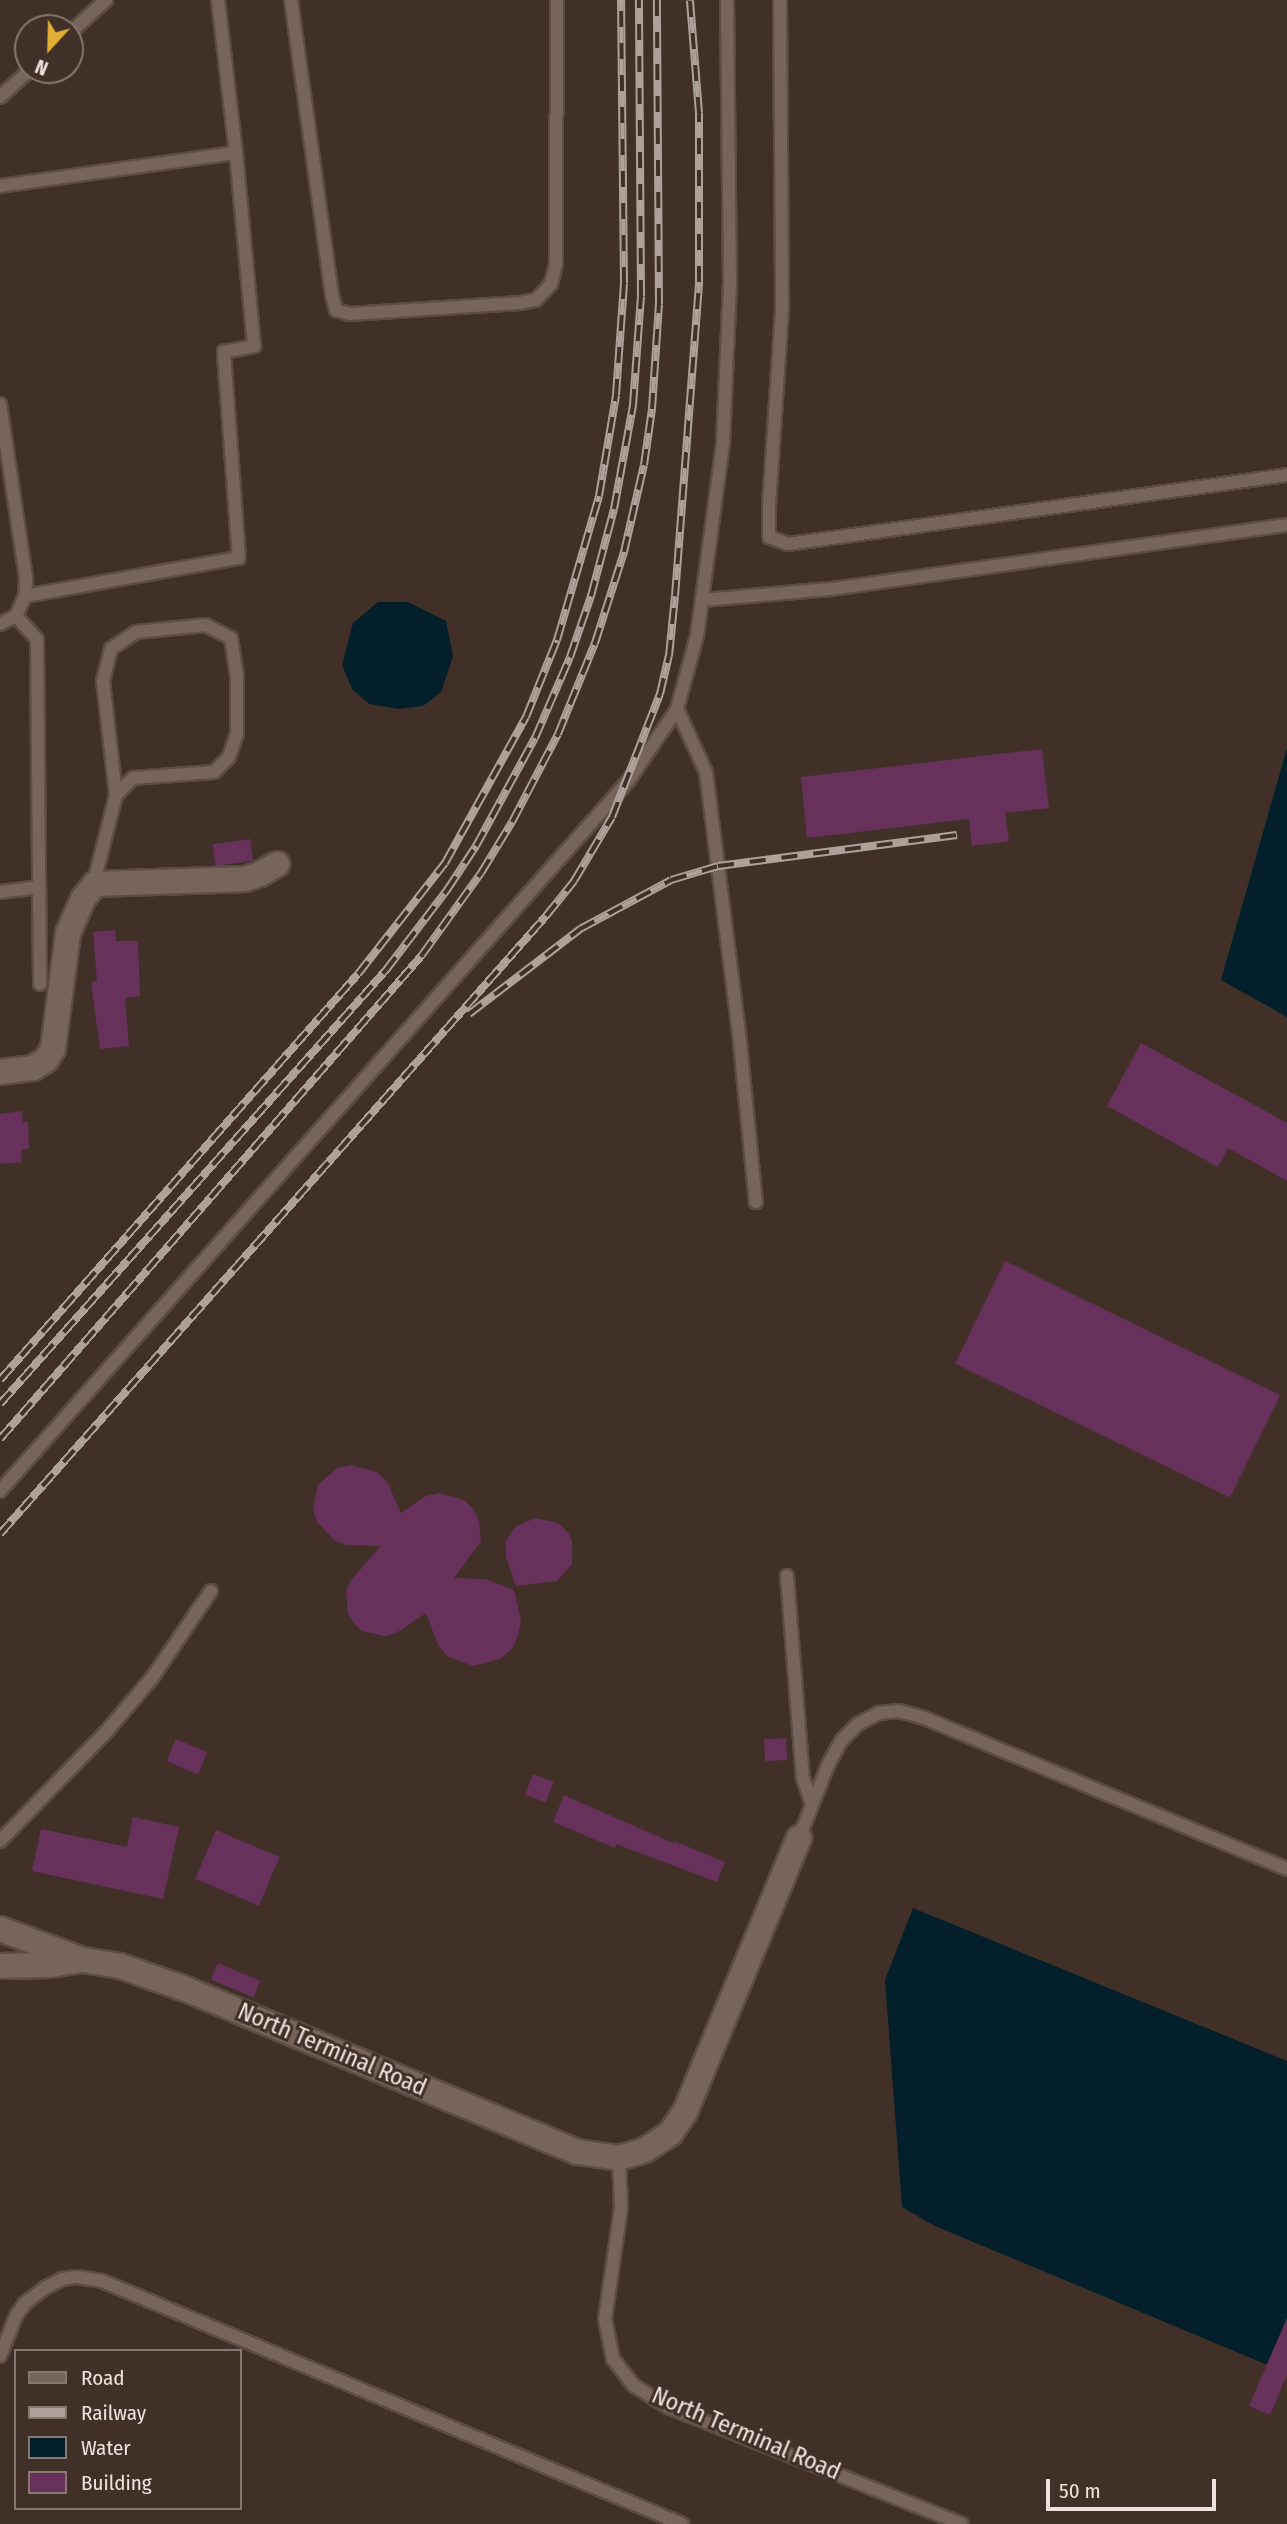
<!DOCTYPE html>
<style>
body{margin:0}
#map{position:relative;width:1287px;height:2524px;overflow:hidden;background:#413028;font-family:"Fira Sans Condensed",sans-serif}
div>[style]{position:absolute}
[style*='--x']{left:calc(var(--x)*1px);top:calc(var(--y)*1px);width:calc(var(--w)*1px);rotate:calc(var(--a)*1deg)}
.water>*{inset:0;background:#031f29}
.building>*{inset:0;background:#68315b;transform-origin:0 0}
.roads{filter:drop-shadow(2px 0 #5b4d45) drop-shadow(-2px 0 #5b4d45) drop-shadow(0 2px #5b4d45) drop-shadow(0 -2px #5b4d45)}
.lane>*{height:12px;margin:-6px;padding:0 6px;transform-origin:6px;border-radius:6px;background:#77645b}
.street>*{height:24px;margin:-12px;padding:0 12px;transform-origin:12px;border-radius:12px;background:#77645b}
.rail>*{height:8px;margin-top:-4px;transform-origin:0;background:repeating-linear-gradient(90deg,#413028 0 16px,#aea19a 0 32px);box-sizing:border-box;border-block:2px solid #aea19a}
span{translate:-50% -50%;white-space:nowrap;text-align:center;line-height:1.15;-webkit-text-stroke:6px #413028;paint-order:stroke}
.street-label{font-size:24px;color:#eee2dd}
.legend{position:absolute;left:14px;top:2349px;width:228px;height:161px;box-sizing:border-box;background:#413028;border:2px solid #867770;margin:0;padding:9px 12px;list-style:none;font-size:21px;color:#eee2dd}
.legend li{display:flex;align-items:center;gap:14px;height:35px}
.legend b{width:35px;border:2px solid #867770}
.north{position:absolute;left:14px;top:14px;width:70px;height:70px;box-sizing:border-box;background:#413028;border:2px solid #867770;border-radius:50%;rotate:202deg;font-size:19px;font-weight:700;line-height:28px;text-align:center;color:#eee2dd}
.north::after{content:'';display:block;margin:auto;width:24px;height:32px;background:#e1af34;clip-path:polygon(50% 0,100% 100%,50% 72%,0 100%)}
.scale{position:absolute;left:1046px;top:2479px;width:170px;height:32px;box-sizing:border-box;border:4px solid #eee2dd;border-top:0;padding-left:9px;font-size:21px;line-height:24px;white-space:nowrap;color:#eee2dd;-webkit-text-stroke:5px #413028;paint-order:stroke}
</style>
<div id="map">
<div class="water">
<div style="clip-path:polygon(378px 602px,408px 602px,446px 621px,453px 656px,441px 692px,423px 706px,399px 709px,369px 704px,352px 689px,342px 665px,353px 623px)"></div>
<div style="clip-path:polygon(1287px 748px,1287px 1017px,1221px 980px)"></div>
<div style="clip-path:polygon(913px 1908px,1287px 2061px,1287px 2373px,935px 2226px,902px 2207px,885px 1980px)"></div>
</div>
<div class="building">
<div style="clip-path:polygon(1042px 749px,1049px 808px,1005px 813px,1009px 841px,972px 846px,969px 819px,807px 838px,801px 777px)"></div>
<div style="left:250px;top:839px;width:22px;height:38px;rotate:82deg"></div>
<div style="clip-path:polygon(115px 930px,116px 941px,138px 941px,140px 996px,125px 998px,129px 1046px,100px 1049px,91px 982px,97px 981px,93px 932px)"></div>
<div style="clip-path:polygon(1141px 1043px,1287px 1123px,1287px 1181px,1228px 1148px,1218px 1167px,1107px 1106px)"></div>
<div style="clip-path:polygon(22px 1111px,23px 1122px,28px 1122px,29px 1148px,21px 1150px,22px 1162px,0 1164px,0 1114px)"></div>
<div style="left:1005px;top:1261px;width:306px;height:114px;rotate:26deg"></div>
<div style="clip-path:polygon(350px 1465px,377px 1472px,387px 1482px,401px 1513px,426px 1496px,439px 1493px,464px 1500px,473px 1509px,479px 1521px,481px 1541px,454px 1578px,485px 1579px,514px 1590px,521px 1621px,518px 1636px,512px 1649px,500px 1659px,473px 1666px,447px 1656px,438px 1645px,426px 1613px,396px 1633px,385px 1636px,362px 1631px,354px 1623px,348px 1614px,346px 1591px,351px 1580px,381px 1546px,346px 1545px,334px 1540px,317px 1522px,313px 1509px,318px 1485px,337px 1468px)"></div>
<div style="clip-path:polygon(535px 1518px,558px 1523px,567px 1531px,572px 1541px,572px 1564px,557px 1581px,516px 1586px,506px 1557px,506px 1541px,515px 1527px)"></div>
<div style="left:786px;top:1738px;width:22px;height:22px;rotate:87deg"></div>
<div style="left:176px;top:1739px;width:34px;height:24px;rotate:23deg"></div>
<div style="left:533px;top:1774px;width:22px;height:22px;rotate:21deg"></div>
<div style="clip-path:polygon(564px 1795px,673px 1843px,674px 1841px,725px 1862px,717px 1882px,616px 1844px,615px 1848px,553px 1822px)"></div>
<div style="clip-path:polygon(133px 1817px,179px 1827px,163px 1899px,32px 1871px,41px 1829px,127px 1847px)"></div>
<div style="left:216px;top:1830px;width:69px;height:53px;rotate:23deg"></div>
<div style="left:218px;top:1963px;width:46px;height:18px;rotate:23deg"></div>
<div style="clip-path:polygon(1287px 2318px,1287px 2375px,1270px 2415px,1249px 2406px)"></div>
</div>
<div class="roads">
<div class="lane">
<div style="--x:291;--y:0;--w:298;--a:82.1"></div>
<div style="--x:332;--y:295;--w:16;--a:75"></div>
<div style="--x:336;--y:310;--w:14;--a:17"></div>
<div style="--x:349;--y:314;--w:171;--a:-3.7"></div>
<div style="--x:520;--y:303;--w:16;--a:-11"></div>
<div style="--x:536;--y:300;--w:22;--a:-47"></div>
<div style="--x:551;--y:284;--w:21;--a:-76"></div>
<div style="--x:556;--y:264;--w:264;--a:-89.8"></div>
<div style="--x:780;--y:0;--w:310;--a:89.6"></div>
<div style="--x:782;--y:310;--w:196;--a:93.8"></div>
<div style="--x:769;--y:506;--w:31;--a:90"></div>
<div style="--x:769;--y:537;--w:20;--a:20"></div>
<div style="--x:788;--y:544;--w:504;--a:-7.87"></div>
<div style="--x:70;--y:33;--w:49;--a:-42.5"></div>
<div style="--x:0;--y:97;--w:40;--a:-42"></div>
<div style="--x:0;--y:186;--w:238;--a:-8"></div>
<div style="--x:236;--y:153;--w:154;--a:-96.7"></div>
<div style="--x:0;--y:404;--w:177;--a:81.5"></div>
<div style="--x:26;--y:579;--w:17;--a:93"></div>
<div style="--x:25;--y:596;--w:22;--a:114"></div>
<div style="--x:16;--y:616;--w:31;--a:48"></div>
<div style="--x:37;--y:639;--w:345;--a:89.5"></div>
<div style="--x:25;--y:596;--w:217;--a:-10.1"></div>
<div style="--x:239;--y:558;--w:207;--a:-94.2"></div>
<div style="--x:224;--y:352;--w:31;--a:-11"></div>
<div style="--x:254;--y:346;--w:194;--a:-95.3"></div>
<div style="--x:703;--y:600;--w:128;--a:-4.9"></div>
<div style="--x:831;--y:589;--w:460;--a:-8"></div>
<div style="--x:0;--y:624;--w:18;--a:-27"></div>
<div style="--x:677;--y:709;--w:69;--a:65.3"></div>
<div style="--x:706;--y:772;--w:273;--a:82.8"></div>
<div style="--x:740;--y:1043;--w:160;--a:84.3"></div>
<div style="--x:93;--y:886;--w:94;--a:-75.8"></div>
<div style="--x:116;--y:795;--w:24;--a:-45"></div>
<div style="--x:133;--y:778;--w:81;--a:-4.2"></div>
<div style="--x:214;--y:772;--w:21;--a:-45"></div>
<div style="--x:229;--y:757;--w:24;--a:-71"></div>
<div style="--x:237;--y:734;--w:58;--a:-90"></div>
<div style="--x:237;--y:676;--w:38;--a:-99"></div>
<div style="--x:231;--y:638;--w:28;--a:-153"></div>
<div style="--x:206;--y:625;--w:70;--a:174.3"></div>
<div style="--x:136;--y:632;--w:30;--a:146"></div>
<div style="--x:111;--y:649;--w:33;--a:104"></div>
<div style="--x:103;--y:681;--w:115;--a:83.5"></div>
<div style="--x:0;--y:892;--w:39;--a:-7"></div>
<div style="--x:0;--y:1491;--w:949;--a:-48.5"></div>
<div style="--x:629;--y:780;--w:86;--a:-55.9"></div>
<div style="--x:677;--y:709;--w:76;--a:-74.7"></div>
<div style="--x:697;--y:636;--w:195;--a:-82.3"></div>
<div style="--x:723;--y:443;--w:159;--a:-87.5"></div>
<div style="--x:730;--y:284;--w:284;--a:-90.6"></div>
<div style="--x:787;--y:1576;--w:203;--a:85.5"></div>
<div style="--x:803;--y:1778;--w:28;--a:71"></div>
<div style="--x:799;--y:1838;--w:79;--a:-68.3"></div>
<div style="--x:828;--y:1765;--w:29;--a:-61"></div>
<div style="--x:842;--y:1740;--w:23;--a:-45"></div>
<div style="--x:858;--y:1724;--w:24;--a:-28"></div>
<div style="--x:879;--y:1713;--w:20;--a:-6"></div>
<div style="--x:899;--y:1711;--w:24;--a:15"></div>
<div style="--x:922;--y:1717;--w:395;--a:22.6"></div>
<div style="--x:0;--y:1841;--w:152;--a:-45.8"></div>
<div style="--x:106;--y:1732;--w:71;--a:-49.6"></div>
<div style="--x:152;--y:1678;--w:105;--a:-55.9"></div>
<div style="--x:619;--y:2158;--w:50;--a:87.7"></div>
<div style="--x:621;--y:2208;--w:112;--a:98.2"></div>
<div style="--x:605;--y:2319;--w:41;--a:78.7"></div>
<div style="--x:613;--y:2359;--w:33;--a:52"></div>
<div style="--x:633;--y:2385;--w:41;--a:32.2"></div>
<div style="--x:668;--y:2407;--w:316;--a:21.7"></div>
<div style="--x:0;--y:2356;--w:43;--a:-68.2"></div>
<div style="--x:16;--y:2316;--w:16;--a:-55"></div>
<div style="--x:25;--y:2303;--w:25;--a:-37"></div>
<div style="--x:45;--y:2288;--w:19;--a:-28"></div>
<div style="--x:62;--y:2279;--w:15;--a:-8"></div>
<div style="--x:77;--y:2277;--w:25;--a:9"></div>
<div style="--x:102;--y:2281;--w:629;--a:22.73"></div>
</div>
<div class="street">
<div style="--x:0;--y:1072;--w:33;--a:-7"></div>
<div style="--x:33;--y:1068;--w:15;--a:-32"></div>
<div style="--x:46;--y:1060;--w:13;--a:-58"></div>
<div style="--x:53;--y:1049;--w:117;--a:-82.6"></div>
<div style="--x:68;--y:933;--w:37;--a:-66"></div>
<div style="--x:83;--y:899;--w:19;--a:-51"></div>
<div style="--x:95;--y:884;--w:150;--a:-1.9"></div>
<div style="--x:245;--y:879;--w:16;--a:-18"></div>
<div style="--x:260;--y:874;--w:20;--a:-30"></div>
<div style="--x:0;--y:1929;--w:89;--a:20.5"></div>
<div style="--x:83;--y:1960;--w:37;--a:9"></div>
<div style="--x:120;--y:1966;--w:72;--a:19.4"></div>
<div style="--x:188;--y:1990;--w:422;--a:22.6"></div>
<div style="--x:578;--y:2152;--w:41;--a:8.3"></div>
<div style="--x:619;--y:2158;--w:27;--a:-17"></div>
<div style="--x:645;--y:2150;--w:30;--a:-33"></div>
<div style="--x:670;--y:2134;--w:27;--a:-56"></div>
<div style="--x:685;--y:2112;--w:297;--a:-67.4"></div>
<div style="--x:0;--y:1966;--w:51;--a:-1.1"></div>
<div style="--x:51;--y:1965;--w:32;--a:-9"></div>
</div>
</div>
<div class="rail">
<div style="--x:469;--y:1014;--w:140;--a:-37.4"></div>
<div style="--x:580;--y:929;--w:103;--a:-28.3"></div>
<div style="--x:671;--y:880;--w:49;--a:-16.6"></div>
<div style="--x:718;--y:866;--w:241;--a:-7.4"></div>
<div style="--x:0;--y:1380;--w:541;--a:-48.6"></div>
<div style="--x:358;--y:974;--w:141;--a:-51.9"></div>
<div style="--x:445;--y:863;--w:167;--a:-61"></div>
<div style="--x:526;--y:717;--w:83;--a:-68.1"></div>
<div style="--x:557;--y:640;--w:150;--a:-73.7"></div>
<div style="--x:599;--y:496;--w:102;--a:-80.4"></div>
<div style="--x:616;--y:395;--w:112;--a:-85.9"></div>
<div style="--x:624;--y:283;--w:283;--a:-90.6"></div>
<div style="--x:0;--y:1404;--w:581;--a:-48.35"></div>
<div style="--x:386;--y:970;--w:101;--a:-52.7"></div>
<div style="--x:447;--y:890;--w:53;--a:-56.6"></div>
<div style="--x:476;--y:846;--w:123;--a:-61.4"></div>
<div style="--x:535;--y:738;--w:88;--a:-66.6"></div>
<div style="--x:570;--y:657;--w:65;--a:-71"></div>
<div style="--x:591;--y:596;--w:90;--a:-75.2"></div>
<div style="--x:614;--y:509;--w:106;--a:-79.6"></div>
<div style="--x:633;--y:405;--w:109;--a:-85.8"></div>
<div style="--x:641;--y:296;--w:296;--a:-90.4"></div>
<div style="--x:0;--y:1439;--w:642;--a:-48.91"></div>
<div style="--x:422;--y:955;--w:101;--a:-54.3"></div>
<div style="--x:481;--y:873;--w:60;--a:-58.7"></div>
<div style="--x:512;--y:822;--w:99;--a:-62.4"></div>
<div style="--x:558;--y:734;--w:98;--a:-67.9"></div>
<div style="--x:595;--y:643;--w:96;--a:-72.3"></div>
<div style="--x:624;--y:552;--w:89;--a:-77.1"></div>
<div style="--x:644;--y:465;--w:57;--a:-81.9"></div>
<div style="--x:652;--y:409;--w:105;--a:-86.2"></div>
<div style="--x:659;--y:304;--w:304;--a:-90.4"></div>
<div style="--x:0;--y:1534;--w:825;--a:-48.54"></div>
<div style="--x:546;--y:916;--w:45;--a:-51.3"></div>
<div style="--x:574;--y:881;--w:74;--a:-59.3"></div>
<div style="--x:612;--y:817;--w:132;--a:-68.7"></div>
<div style="--x:660;--y:694;--w:39;--a:-77"></div>
<div style="--x:669;--y:656;--w:60;--a:-84.3"></div>
<div style="--x:675;--y:596;--w:315;--a:-85.6"></div>
<div style="--x:699;--y:282;--w:169;--a:-90"></div>
<div style="--x:699;--y:113;--w:113;--a:-94.6"></div>
</div>
<div class="street-label">
<span style="left:332px;top:2050px;rotate:23deg">North Terminal Road</span>
<span style="left:746px;top:2434px;rotate:23deg">North Terminal Road</span>
</div>
<ul class="legend">
<li><b style="height:9px;background:#77645b"></b>Road</li>
<li><b style="height:9px;background:#aea19a"></b>Railway</li>
<li><b style="height:19px;background:#031f29"></b>Water</li>
<li><b style="height:19px;background:#68315b"></b>Building</li>
</ul>
<div class="north">N</div>
<div class="scale">50 m</div>
</div>
